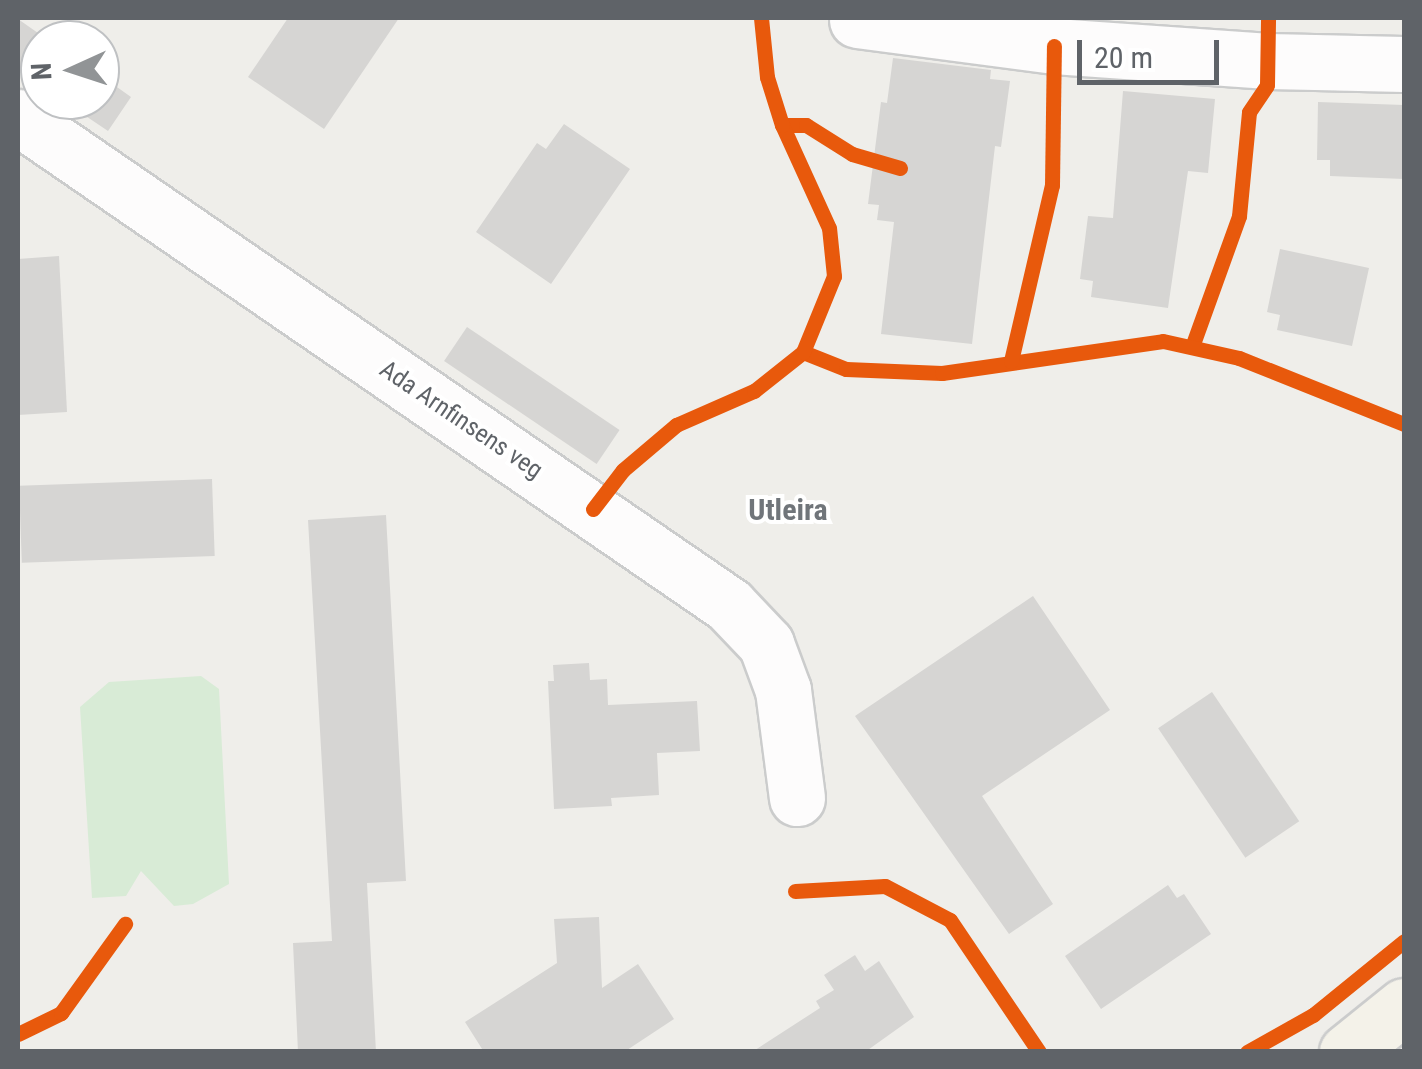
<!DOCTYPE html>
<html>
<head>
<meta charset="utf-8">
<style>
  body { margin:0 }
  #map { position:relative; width:1422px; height:1069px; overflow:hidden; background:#efeeea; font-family:"Roboto Condensed",sans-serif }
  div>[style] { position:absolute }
  .green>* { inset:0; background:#d8ebd6 }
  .building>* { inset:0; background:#d6d5d3; transform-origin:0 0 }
  .roads { filter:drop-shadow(2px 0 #cbcccc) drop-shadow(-2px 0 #cbcccc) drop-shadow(0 2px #cbcccc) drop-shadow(0 -2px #cbcccc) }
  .minor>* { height:55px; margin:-27.5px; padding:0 27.5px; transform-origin:27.5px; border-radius:27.5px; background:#fdfcfc }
  .major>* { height:55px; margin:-27.5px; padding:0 27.5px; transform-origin:27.5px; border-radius:27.5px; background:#f4f2e9 }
  .cycleway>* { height:15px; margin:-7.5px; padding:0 7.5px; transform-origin:7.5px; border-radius:7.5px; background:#e8590c }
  span { translate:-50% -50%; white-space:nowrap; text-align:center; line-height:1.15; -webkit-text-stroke:8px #fff; paint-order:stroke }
  .street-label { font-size:25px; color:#5f6368 }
  .quarter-label { font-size:30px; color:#70757a; font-weight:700 }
  .frame { position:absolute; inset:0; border:20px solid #5f6368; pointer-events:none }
  .north { position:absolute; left:20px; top:20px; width:100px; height:100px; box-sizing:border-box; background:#fff; border:2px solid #bfc1c3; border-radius:50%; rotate:267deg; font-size:28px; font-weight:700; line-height:40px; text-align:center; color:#5f6368 }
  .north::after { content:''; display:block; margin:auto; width:35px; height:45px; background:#919496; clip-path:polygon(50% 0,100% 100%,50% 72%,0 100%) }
  .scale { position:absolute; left:1077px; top:40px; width:142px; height:45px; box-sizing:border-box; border:5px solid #5f6368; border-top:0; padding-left:12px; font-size:30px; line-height:35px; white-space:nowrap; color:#5f6368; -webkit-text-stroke:8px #fff; paint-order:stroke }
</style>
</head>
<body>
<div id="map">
  <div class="green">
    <i style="clip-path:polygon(201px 676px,219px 689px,229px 884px,193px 904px,174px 906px,141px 871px,126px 896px,92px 898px,80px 707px,109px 682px)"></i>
  </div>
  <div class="building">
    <i style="clip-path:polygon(288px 18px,399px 18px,324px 129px,248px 77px)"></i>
    <i style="clip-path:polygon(18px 19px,48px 40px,40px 40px,40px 85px,18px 69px)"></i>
    <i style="clip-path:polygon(893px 58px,991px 70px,990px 79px,1010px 81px,1001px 147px,995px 146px,972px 344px,881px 334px,894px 222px,877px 220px,879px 205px,868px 204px,881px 102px,887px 103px)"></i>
    <i style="clip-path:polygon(100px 75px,131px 97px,108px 131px,62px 100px,100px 100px)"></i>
    <i style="clip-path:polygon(1123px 91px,1215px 99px,1208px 173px,1188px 171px,1168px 308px,1091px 297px,1093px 281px,1080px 279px,1088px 216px,1113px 218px)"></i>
    <i style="clip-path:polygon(1318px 102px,1404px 105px,1404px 179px,1330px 176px,1330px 160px,1317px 160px)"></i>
    <i style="clip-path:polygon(564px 124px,630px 169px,551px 284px,476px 232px,537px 143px,546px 149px)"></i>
    <i style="clip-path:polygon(1280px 249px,1369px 268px,1352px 346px,1277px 330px,1280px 315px,1267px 312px)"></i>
    <i style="clip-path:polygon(59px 256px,67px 412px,18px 415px,18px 259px)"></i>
    <i style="left:467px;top:327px;width:184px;height:41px;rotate:34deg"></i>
    <i style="left:212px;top:479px;width:77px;height:193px;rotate:88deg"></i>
    <i style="clip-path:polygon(386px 515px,406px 881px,367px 883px,376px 1052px,298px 1052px,293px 943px,332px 941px,308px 520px)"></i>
    <i style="clip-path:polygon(1033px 596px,1110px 710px,982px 796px,1053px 904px,1009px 934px,855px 716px)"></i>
    <i style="clip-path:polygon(589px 663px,590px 680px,607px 679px,608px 705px,697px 701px,700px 751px,657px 753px,659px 795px,611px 798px,612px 806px,554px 809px,548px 681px,554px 681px,553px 665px)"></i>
    <i style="left:1212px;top:692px;width:156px;height:65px;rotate:56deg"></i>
    <i style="clip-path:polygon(1168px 885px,1177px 898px,1184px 894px,1211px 934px,1101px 1009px,1065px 956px)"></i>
    <i style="clip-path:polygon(599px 917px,602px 988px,638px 964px,674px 1019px,624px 1052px,484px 1052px,465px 1022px,557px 963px,554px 919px)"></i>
    <i style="clip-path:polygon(855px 955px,865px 971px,879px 961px,914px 1017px,865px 1052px,752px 1052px,820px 1008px,816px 1001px,834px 990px,824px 975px)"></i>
  </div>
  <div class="roads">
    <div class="minor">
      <i style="left:857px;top:20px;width:199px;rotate:7.5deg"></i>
      <i style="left:1054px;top:46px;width:215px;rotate:4deg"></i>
      <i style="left:1268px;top:61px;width:136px;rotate:1.3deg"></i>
      <i style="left:18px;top:117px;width:862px;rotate:34.46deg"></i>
      <i style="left:729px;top:605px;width:54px;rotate:46.5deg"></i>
      <i style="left:766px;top:644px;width:49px;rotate:69.7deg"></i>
      <i style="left:783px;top:690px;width:109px;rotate:82.6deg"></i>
    </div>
    <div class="major">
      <i style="left:1347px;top:1052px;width:73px;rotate:-38.9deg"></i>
    </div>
  </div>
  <div class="cycleway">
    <i style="left:782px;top:125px;width:24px"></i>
    <i style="left:806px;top:125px;width:54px;rotate:32.2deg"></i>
    <i style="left:852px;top:154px;width:50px;rotate:16.3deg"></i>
    <i style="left:1193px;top:344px;width:136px;rotate:-70.2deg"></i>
    <i style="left:1239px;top:216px;width:104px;rotate:-84.5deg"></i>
    <i style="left:1249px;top:112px;width:32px;rotate:-56deg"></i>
    <i style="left:1267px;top:85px;width:67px;rotate:-89.1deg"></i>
    <i style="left:803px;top:352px;width:46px;rotate:21.6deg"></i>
    <i style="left:846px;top:369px;width:96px;rotate:2.4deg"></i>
    <i style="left:942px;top:373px;width:223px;rotate:-8.2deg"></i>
    <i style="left:1163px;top:341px;width:78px;rotate:12.6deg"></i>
    <i style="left:1239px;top:358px;width:178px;rotate:21.8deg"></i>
    <i style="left:1011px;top:361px;width:181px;rotate:-76.9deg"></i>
    <i style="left:1052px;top:185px;width:139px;rotate:-89.2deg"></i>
    <i style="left:593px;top:509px;width:49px;rotate:-52.4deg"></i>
    <i style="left:623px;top:470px;width:70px;rotate:-40.3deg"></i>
    <i style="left:676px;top:425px;width:85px;rotate:-23.6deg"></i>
    <i style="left:754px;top:391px;width:63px;rotate:-38.5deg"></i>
    <i style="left:803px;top:352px;width:82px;rotate:-67.8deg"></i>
    <i style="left:834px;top:276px;width:48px;rotate:-95.9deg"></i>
    <i style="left:829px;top:228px;width:113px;rotate:-114.5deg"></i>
    <i style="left:782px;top:125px;width:50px;rotate:-107.4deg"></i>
    <i style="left:767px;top:77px;width:59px;rotate:-95.8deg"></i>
    <i style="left:795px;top:891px;width:90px;rotate:-3.2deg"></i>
    <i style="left:885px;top:886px;width:73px;rotate:27.6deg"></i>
    <i style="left:950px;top:920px;width:159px;rotate:56deg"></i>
    <i style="left:18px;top:1034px;width:48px;rotate:-26deg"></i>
    <i style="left:61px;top:1013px;width:110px;rotate:-54.3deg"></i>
    <i style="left:1247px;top:1052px;width:76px;rotate:-29.3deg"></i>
    <i style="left:1313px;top:1015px;width:117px;rotate:-39.1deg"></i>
  </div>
  <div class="street-label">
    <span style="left:461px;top:420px;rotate:34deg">Ada Arnfinsens veg</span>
  </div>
  <div class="quarter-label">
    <span style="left:788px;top:510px">Utleira</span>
  </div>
  <div class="frame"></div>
  <div class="north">N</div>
  <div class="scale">20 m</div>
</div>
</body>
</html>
